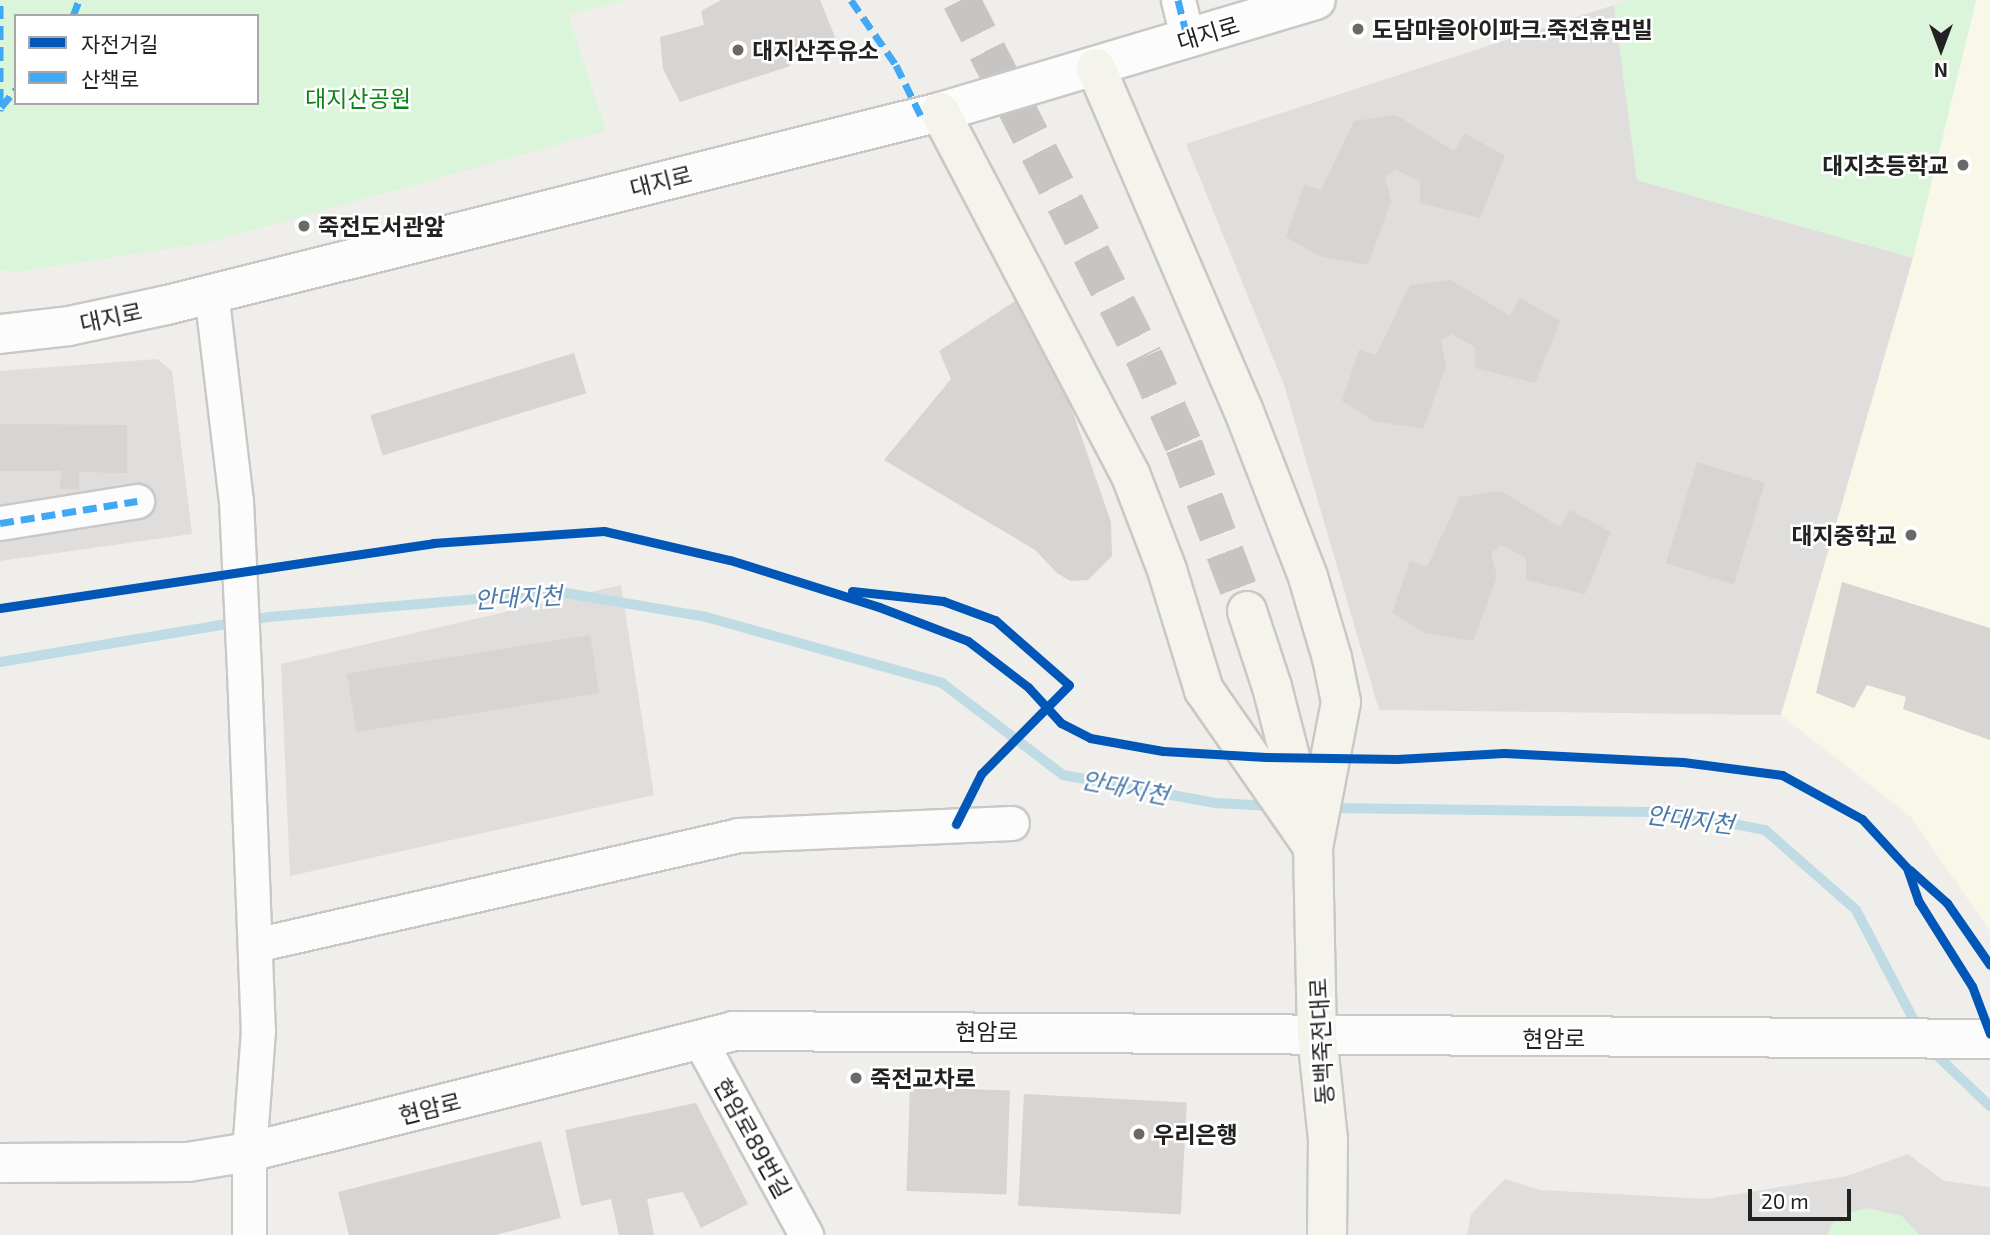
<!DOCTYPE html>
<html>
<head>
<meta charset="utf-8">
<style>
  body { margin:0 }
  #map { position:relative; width:1990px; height:1235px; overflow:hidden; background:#f0eeeb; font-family:"Exo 2","Noto Sans KR",sans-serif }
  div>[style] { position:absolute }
  .residential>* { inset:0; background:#dfdedc }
  .education>* { inset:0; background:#f8f7e8 }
  .park>* { inset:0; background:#daf5da }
  .stream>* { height:10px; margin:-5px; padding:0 5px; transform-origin:5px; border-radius:5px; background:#bfdbe3 }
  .building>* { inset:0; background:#d7d4d2; transform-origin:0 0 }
  .secondary-tunnel>* { height:38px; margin-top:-19px; transform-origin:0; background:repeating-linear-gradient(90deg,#c7c5c3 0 38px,transparent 0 57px) }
  .roads { filter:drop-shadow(2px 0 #c9c8c7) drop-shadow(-2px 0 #c9c8c7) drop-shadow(0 2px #c9c8c7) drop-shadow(0 -2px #c9c8c7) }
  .minor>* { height:33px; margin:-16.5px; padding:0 16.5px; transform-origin:16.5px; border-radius:16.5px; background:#fdfcfc }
  .tertiary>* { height:38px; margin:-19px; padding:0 19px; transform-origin:19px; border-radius:19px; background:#fdfcfc }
  .secondary>* { height:38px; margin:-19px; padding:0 19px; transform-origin:19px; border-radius:19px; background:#f4f4ed }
  .quiet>* { height:7px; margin-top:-3.5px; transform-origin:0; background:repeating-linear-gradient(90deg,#3fa9f5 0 14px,transparent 0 21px) }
  .cycleway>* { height:9px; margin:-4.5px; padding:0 4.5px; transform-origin:4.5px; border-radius:4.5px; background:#0057b8 }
  .dots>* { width:19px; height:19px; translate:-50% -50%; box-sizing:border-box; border:4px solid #fff; border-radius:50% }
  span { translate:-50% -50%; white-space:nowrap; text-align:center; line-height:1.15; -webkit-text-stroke:5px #fff; paint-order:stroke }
  .poi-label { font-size:23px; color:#222; font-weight:700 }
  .left { translate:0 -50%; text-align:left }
  .right { translate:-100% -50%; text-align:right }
  .street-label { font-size:23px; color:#222 }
  .park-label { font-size:23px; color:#0c8416 }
  .water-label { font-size:24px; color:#4a7aab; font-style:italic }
  .legend { position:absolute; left:14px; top:14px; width:245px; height:91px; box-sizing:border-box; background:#fff; border:2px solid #a7a7a7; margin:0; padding:9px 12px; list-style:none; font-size:21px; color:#222 }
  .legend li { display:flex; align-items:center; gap:14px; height:35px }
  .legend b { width:35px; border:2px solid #a7a7a7 }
  .north { position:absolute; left:1906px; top:14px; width:70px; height:70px; -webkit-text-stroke:5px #fff; paint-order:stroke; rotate:180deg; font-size:19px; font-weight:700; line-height:28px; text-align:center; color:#222 }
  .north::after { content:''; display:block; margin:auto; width:24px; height:32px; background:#222; clip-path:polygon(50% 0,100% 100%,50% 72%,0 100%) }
  .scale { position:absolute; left:1748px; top:1189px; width:103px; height:32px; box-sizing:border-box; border:4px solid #222; border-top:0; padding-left:9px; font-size:21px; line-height:24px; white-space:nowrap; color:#222; -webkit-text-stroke:5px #fff; paint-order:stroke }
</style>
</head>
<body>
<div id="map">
  <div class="residential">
    <i style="clip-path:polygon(1614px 5px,1637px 180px,1913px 258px,1781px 715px,1379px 710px,1284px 385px,1186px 144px)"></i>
    <i style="clip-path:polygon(157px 359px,172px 371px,192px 534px,0 561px,0 371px)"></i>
    <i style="clip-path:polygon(621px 585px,654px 795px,290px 876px,281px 664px)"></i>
    <i style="clip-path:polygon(1908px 1154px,1944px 1181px,1990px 1187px,1990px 1235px,1467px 1235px,1471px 1214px,1505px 1179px,1540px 1190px,1707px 1199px,1847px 1176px)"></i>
  </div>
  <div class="education">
    <i style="clip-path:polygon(1976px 0,1990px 0,1990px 931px,1910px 816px,1781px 715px,1913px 258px)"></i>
  </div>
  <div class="park">
    <i style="clip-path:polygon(evenodd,0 0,625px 0,568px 14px,606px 131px,206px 243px,16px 272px,0 270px,0 0,16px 16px,257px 16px,257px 103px,16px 103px,16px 16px)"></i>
    <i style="clip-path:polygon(1629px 0,1976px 0,1913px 258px,1637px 180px,1614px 5px)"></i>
    <i style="clip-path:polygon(1867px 1208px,1902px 1216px,1919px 1235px,1827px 1235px,1832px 1224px,1848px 1213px)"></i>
  </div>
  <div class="stream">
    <i style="left:0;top:662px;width:272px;rotate:-9.5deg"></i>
    <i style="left:268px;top:617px;width:293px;rotate:-4.9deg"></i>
    <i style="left:560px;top:592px;width:148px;rotate:9.7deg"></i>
    <i style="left:706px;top:617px;width:245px;rotate:15.6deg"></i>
    <i style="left:942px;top:683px;width:152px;rotate:37.2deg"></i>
    <i style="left:1063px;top:775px;width:155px;rotate:10.4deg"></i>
    <i style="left:1215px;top:803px;width:59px;rotate:2.9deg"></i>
    <i style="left:1329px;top:808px;width:344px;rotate:0.7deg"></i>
    <i style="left:1673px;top:812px;width:94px;rotate:11.1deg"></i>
    <i style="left:1765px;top:830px;width:121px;rotate:41.3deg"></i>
    <i style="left:1856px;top:910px;width:136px;rotate:62.3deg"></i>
    <i style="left:1928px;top:1047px;width:86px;rotate:43.6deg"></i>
  </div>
  <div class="building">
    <i style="clip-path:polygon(721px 0,820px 0,837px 42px,788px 58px,790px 66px,680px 102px,663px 69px,660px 37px,704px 25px,701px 11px)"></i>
    <i style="clip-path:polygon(1396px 115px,1454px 151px,1465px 133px,1505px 156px,1480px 218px,1420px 203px,1420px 182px,1396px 169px,1385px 177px,1391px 201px,1368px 265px,1319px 256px,1286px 237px,1304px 185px,1321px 190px,1354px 121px)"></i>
    <i style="clip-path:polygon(1451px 280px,1510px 316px,1520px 298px,1560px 321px,1535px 383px,1475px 368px,1475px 347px,1451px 334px,1441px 341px,1446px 366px,1423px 429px,1374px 421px,1342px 401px,1359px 350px,1376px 355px,1410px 285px)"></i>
    <i style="clip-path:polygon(1015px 301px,1071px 407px,1111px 522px,1112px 556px,1088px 580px,1071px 581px,1058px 574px,1035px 550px,884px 460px,951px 379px,939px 351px)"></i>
    <i style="left:574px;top:353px;width:42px;height:213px;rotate:73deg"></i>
    <i style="clip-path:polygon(0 424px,127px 425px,127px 473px,79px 472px,79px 489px,60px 489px,61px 471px,0 471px)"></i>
    <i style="left:1697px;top:462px;width:71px;height:106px;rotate:17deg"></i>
    <i style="clip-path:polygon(1501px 491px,1560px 527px,1570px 510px,1611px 532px,1585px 594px,1526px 580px,1526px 558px,1501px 545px,1491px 553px,1497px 577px,1473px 641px,1425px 633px,1392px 613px,1410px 561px,1427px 567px,1460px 497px)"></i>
    <i style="clip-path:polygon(1842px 582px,1990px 628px,1990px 740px,1903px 709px,1906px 697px,1867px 685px,1854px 708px,1816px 693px)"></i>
    <i style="left:590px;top:635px;width:59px;height:246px;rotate:81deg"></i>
    <i style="left:910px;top:1087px;width:100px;height:104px;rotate:2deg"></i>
    <i style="left:1024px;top:1094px;width:163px;height:112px;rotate:3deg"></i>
    <i style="clip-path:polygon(696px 1103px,748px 1204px,701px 1228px,683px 1192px,647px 1199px,654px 1235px,619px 1235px,611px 1199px,581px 1206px,565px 1130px)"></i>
    <i style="clip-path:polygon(541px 1141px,561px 1218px,495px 1235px,349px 1235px,338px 1192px)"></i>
  </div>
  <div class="secondary-tunnel">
    <i style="left:961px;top:0;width:401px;rotate:62.9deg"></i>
    <i style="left:1144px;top:357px;width:98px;rotate:65.8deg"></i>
    <i style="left:1184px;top:446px;width:177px;rotate:69.1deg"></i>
  </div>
  <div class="roads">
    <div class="minor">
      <i style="left:1178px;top:0;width:41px;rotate:76deg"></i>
      <i style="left:211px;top:292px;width:210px;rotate:83.2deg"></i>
      <i style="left:236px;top:501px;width:169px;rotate:87.3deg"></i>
      <i style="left:244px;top:670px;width:360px;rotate:87.8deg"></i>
      <i style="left:258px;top:1030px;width:122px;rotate:94.2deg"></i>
      <i style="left:249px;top:1152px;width:83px;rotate:90deg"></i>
      <i style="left:0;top:523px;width:139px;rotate:-9.1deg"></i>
      <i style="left:255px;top:945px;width:495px;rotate:-12.8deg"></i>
      <i style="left:738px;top:835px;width:274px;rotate:-2.5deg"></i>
      <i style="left:700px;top:1041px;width:221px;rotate:61.3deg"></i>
    </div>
    <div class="tertiary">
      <i style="left:0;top:334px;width:69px;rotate:-6.6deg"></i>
      <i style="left:69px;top:326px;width:100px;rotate:-12.1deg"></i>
      <i style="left:167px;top:305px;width:797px;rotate:-14.02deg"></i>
      <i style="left:940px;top:112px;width:392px;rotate:-16.6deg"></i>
      <i style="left:0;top:1163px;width:188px;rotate:-0.3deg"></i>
      <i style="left:188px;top:1162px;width:62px;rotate:-9.3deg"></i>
      <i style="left:249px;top:1152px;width:499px;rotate:-14deg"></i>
      <i style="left:733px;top:1031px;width:1257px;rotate:0.36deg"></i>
    </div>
    <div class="secondary">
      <i style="left:1096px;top:68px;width:371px;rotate:66.7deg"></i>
      <i style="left:1243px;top:409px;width:180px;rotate:68.8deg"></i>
      <i style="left:1308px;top:577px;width:84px;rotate:73.5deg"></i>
      <i style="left:1332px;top:658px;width:45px;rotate:78.4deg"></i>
      <i style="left:1341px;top:702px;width:148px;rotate:100.9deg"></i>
      <i style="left:940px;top:112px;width:411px;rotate:62.3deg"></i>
      <i style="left:1131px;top:476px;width:101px;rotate:69deg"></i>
      <i style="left:1167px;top:570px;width:126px;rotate:72.9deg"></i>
      <i style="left:1204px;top:690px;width:191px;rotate:55.2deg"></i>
      <i style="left:1247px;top:611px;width:80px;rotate:71.8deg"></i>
      <i style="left:1272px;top:687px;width:165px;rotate:75.6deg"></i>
      <i style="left:1313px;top:847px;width:188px;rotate:88.8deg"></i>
      <i style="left:1317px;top:1035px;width:106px;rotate:84deg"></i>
      <i style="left:1328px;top:1140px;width:95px;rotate:90.6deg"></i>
    </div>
  </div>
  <div class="quiet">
    <i style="left:851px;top:0;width:79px;rotate:55.3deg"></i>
    <i style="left:896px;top:65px;width:57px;rotate:63.9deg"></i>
    <i style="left:1178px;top:0;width:41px;rotate:76deg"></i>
    <i style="left:0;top:5px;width:106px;rotate:90deg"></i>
    <i style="left:73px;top:16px;width:17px;rotate:-69deg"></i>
    <i style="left:1px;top:107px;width:23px;rotate:-50deg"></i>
    <i style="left:0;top:523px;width:139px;rotate:-9.1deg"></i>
  </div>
  <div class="cycleway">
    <i style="left:852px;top:591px;width:92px;rotate:6.3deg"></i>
    <i style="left:943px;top:601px;width:55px;rotate:20.1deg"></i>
    <i style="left:995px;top:620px;width:98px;rotate:41.3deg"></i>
    <i style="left:1069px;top:685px;width:125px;rotate:134.7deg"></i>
    <i style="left:981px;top:774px;width:56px;rotate:116.6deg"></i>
    <i style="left:0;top:608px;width:438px;rotate:-8.5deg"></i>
    <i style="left:433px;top:543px;width:171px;rotate:-4deg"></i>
    <i style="left:604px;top:531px;width:129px;rotate:13deg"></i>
    <i style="left:730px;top:560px;width:156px;rotate:17.5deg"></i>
    <i style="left:879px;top:607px;width:95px;rotate:20.9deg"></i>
    <i style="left:968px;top:641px;width:76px;rotate:37.5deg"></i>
    <i style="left:1028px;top:687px;width:49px;rotate:47.5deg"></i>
    <i style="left:1061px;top:723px;width:33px;rotate:27deg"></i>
    <i style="left:1090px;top:738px;width:74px;rotate:10.1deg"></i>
    <i style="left:1163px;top:751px;width:103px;rotate:3.3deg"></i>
    <i style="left:1266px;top:757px;width:131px;rotate:0.9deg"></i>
    <i style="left:1397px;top:759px;width:107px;rotate:-3.2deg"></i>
    <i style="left:1504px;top:753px;width:179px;rotate:2.9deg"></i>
    <i style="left:1683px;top:762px;width:100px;rotate:7.5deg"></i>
    <i style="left:1782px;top:775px;width:91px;rotate:28.8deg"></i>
    <i style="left:1862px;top:819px;width:67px;rotate:47.4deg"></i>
    <i style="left:1907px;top:868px;width:36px;rotate:71deg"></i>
    <i style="left:1919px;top:902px;width:99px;rotate:57.8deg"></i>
    <i style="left:1972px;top:986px;width:51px;rotate:69.4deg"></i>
    <i style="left:1910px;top:870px;width:50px;rotate:41.7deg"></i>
    <i style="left:1947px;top:903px;width:75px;rotate:55.3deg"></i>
  </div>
  <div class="dots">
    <i style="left:1358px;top:29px;background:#6a6968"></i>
    <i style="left:738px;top:50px;background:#6a6968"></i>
    <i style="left:1963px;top:165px;background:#6a6968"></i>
    <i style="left:304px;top:226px;background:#6a6968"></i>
    <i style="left:1911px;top:535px;background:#6a6968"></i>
    <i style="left:856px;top:1078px;background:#6a6968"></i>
    <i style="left:1139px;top:1134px;background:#6a6968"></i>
  </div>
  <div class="poi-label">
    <span class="left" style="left:1372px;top:29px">도담마을아이파크.죽전휴먼빌</span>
    <span class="left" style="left:752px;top:50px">대지산주유소</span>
    <span class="right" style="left:1949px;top:165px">대지초등학교</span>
    <span class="left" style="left:318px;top:226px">죽전도서관앞</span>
    <span class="right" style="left:1897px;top:535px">대지중학교</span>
    <span class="left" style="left:870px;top:1078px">죽전교차로</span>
    <span class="left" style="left:1153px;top:1134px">우리은행</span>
  </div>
  <div class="street-label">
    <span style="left:1208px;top:33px;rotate:-17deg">대지로</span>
    <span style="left:661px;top:181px;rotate:-14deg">대지로</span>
    <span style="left:111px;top:317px;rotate:-12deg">대지로</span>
    <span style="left:987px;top:1031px">현암로</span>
    <span style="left:1554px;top:1038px">현암로</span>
    <span style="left:1321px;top:1041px;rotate:-93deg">동백죽전대로</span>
    <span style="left:430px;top:1108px;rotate:-14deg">현암로</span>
    <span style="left:753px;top:1138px;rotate:61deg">현암로89번길</span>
  </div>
  <div class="park-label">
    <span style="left:358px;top:98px">대지산공원</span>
  </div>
  <div class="water-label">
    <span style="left:518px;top:597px;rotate:-3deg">안대지천</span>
    <span style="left:1125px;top:787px;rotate:11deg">안대지천</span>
    <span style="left:1690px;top:819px;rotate:7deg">안대지천</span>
  </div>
  <ul class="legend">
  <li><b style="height:9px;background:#0057b8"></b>자전거길</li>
  <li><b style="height:9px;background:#3fa9f5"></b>산책로</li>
  </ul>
  <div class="north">N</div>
  <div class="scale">20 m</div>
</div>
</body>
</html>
